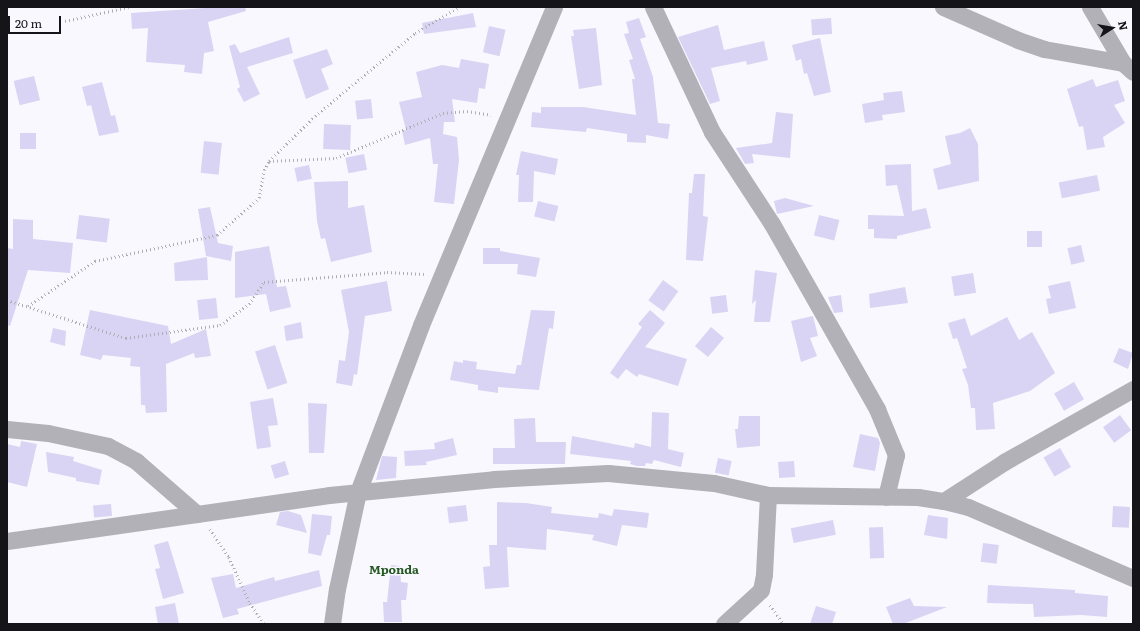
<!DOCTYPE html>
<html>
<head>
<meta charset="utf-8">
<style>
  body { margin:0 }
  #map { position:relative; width:1140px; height:631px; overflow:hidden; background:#f9f8fe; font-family:Literata,serif }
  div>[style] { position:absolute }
  .building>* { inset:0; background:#d9d4f4; transform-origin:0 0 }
  .path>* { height:2.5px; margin-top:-1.25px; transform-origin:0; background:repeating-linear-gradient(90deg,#afaeb3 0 1px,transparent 0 4px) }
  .minor>* { height:17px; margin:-8.5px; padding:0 8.5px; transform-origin:8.5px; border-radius:8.5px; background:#b2b1b7 }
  span { translate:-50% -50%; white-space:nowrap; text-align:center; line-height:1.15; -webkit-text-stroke:3px #f9f8fe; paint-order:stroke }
  .quarter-label { font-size:12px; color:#255823; font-weight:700 }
  .frame { position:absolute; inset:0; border:8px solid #151419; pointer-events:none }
  .north { position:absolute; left:1092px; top:8px; width:40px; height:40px; -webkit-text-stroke:3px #f9f8fe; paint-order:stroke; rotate:78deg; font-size:11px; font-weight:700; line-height:16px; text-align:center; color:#151419 }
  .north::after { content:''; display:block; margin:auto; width:14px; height:18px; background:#151419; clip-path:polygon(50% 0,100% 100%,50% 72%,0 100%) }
  .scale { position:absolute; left:8px; top:16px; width:53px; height:18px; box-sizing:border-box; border:2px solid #151419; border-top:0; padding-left:5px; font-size:12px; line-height:14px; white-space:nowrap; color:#151419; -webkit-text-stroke:3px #f9f8fe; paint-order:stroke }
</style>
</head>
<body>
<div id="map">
  <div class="building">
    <i style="clip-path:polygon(220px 7px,245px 7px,246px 11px,208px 22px,214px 51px,204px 53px,202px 74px,184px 72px,185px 65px,146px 62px,148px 28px,132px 29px,131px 13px)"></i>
    <i style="clip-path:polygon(473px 13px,476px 27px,424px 34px,422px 23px)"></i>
    <i style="clip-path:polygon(639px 18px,646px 37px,640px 39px,653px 77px,658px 123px,670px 124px,668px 139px,646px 135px,646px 143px,627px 142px,627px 134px,587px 128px,586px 132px,531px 127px,532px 112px,541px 113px,541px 107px,583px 107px,636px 115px,632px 79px,635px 79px,629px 60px,633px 59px,624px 34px,629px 33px,626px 22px)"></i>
    <i style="left:831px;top:18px;width:16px;height:20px;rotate:86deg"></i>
    <i style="clip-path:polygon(718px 25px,724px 50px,764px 41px,768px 60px,747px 65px,746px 61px,711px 68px,720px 101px,710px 104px,678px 37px)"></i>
    <i style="left:489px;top:26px;width:17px;height:27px;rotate:13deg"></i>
    <i style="clip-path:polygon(596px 28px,602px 85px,579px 89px,571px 36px,574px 36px,573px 30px)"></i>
    <i style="clip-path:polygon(289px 37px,293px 53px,247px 67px,260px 94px,244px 102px,237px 89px,240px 87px,229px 46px,235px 44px,240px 53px)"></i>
    <i style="clip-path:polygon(820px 38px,831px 92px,814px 96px,807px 73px,804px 74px,801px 59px,796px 61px,792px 45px)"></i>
    <i style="clip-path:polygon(327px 49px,333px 64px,321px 69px,329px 89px,306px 99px,293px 60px)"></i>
    <i style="clip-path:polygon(461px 59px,489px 64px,485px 89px,479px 88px,477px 103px,452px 99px,455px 122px,444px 122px,443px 134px,457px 137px,459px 160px,454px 204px,434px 202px,438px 164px,433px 164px,430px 138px,405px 145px,402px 131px,406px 130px,399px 102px,422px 97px,416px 72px,442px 65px,459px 68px)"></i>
    <i style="left:34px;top:76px;width:25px;height:21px;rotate:76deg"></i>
    <i style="clip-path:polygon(1093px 79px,1096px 87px,1118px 80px,1125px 101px,1114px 105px,1125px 123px,1103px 137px,1105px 147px,1087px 150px,1083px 126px,1079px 127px,1067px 89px)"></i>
    <i style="clip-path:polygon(102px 82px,111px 116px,115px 115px,119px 132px,99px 136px,91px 105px,87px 106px,82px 87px)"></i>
    <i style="clip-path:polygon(902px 91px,905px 112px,882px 115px,883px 120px,865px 123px,862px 104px,884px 100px,883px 93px)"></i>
    <i style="left:371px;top:99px;width:19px;height:16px;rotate:84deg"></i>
    <i style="clip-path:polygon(776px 112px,793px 114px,790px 158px,752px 154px,754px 163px,745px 164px,736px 148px,772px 143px)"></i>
    <i style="left:324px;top:124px;width:27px;height:25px;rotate:2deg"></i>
    <i style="clip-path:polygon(970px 128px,978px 144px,979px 181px,938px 190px,933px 169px,951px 164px,945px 136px,960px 133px)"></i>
    <i style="left:20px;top:133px;width:16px;height:16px"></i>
    <i style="left:204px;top:141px;width:18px;height:32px;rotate:6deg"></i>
    <i style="clip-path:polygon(521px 151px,558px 159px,555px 175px,534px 171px,533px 202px,518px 202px,519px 175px,516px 175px)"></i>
    <i style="left:364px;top:154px;width:16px;height:19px;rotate:79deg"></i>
    <i style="clip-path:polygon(911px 164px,912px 211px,926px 208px,931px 228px,897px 236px,897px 239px,874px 238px,874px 229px,868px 229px,868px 215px,904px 216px,897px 185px,886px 186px,885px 165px)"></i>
    <i style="left:309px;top:165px;width:14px;height:15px;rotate:78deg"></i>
    <i style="clip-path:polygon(694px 174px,705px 174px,703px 216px,708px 217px,703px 261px,686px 260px,689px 193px,692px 193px)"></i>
    <i style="left:1097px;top:175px;width:16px;height:39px;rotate:79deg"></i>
    <i style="clip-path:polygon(348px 181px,348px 208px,364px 205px,372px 252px,331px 262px,325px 238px,321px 239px,317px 221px,314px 182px)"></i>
    <i style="clip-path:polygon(785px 198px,814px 206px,777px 214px,774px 201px)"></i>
    <i style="left:538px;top:201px;width:21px;height:16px;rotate:14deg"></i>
    <i style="clip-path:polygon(210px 207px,218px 243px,233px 246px,231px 261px,206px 256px,198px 209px)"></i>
    <i style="left:79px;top:215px;width:31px;height:24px;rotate:7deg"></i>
    <i style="left:819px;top:215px;width:21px;height:21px;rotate:14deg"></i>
    <i style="clip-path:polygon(13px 219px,33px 220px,33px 239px,73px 243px,70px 273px,28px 270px,10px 326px,7px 325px,7px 248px,13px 249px)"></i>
    <i style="left:1027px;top:231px;width:15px;height:16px"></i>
    <i style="left:1081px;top:245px;width:17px;height:14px;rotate:77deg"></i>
    <i style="clip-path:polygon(269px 246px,277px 287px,286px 286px,291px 307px,270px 312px,266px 294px,235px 298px,235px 252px)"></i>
    <i style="clip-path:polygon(483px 248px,500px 248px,500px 251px,540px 258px,536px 277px,517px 274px,518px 264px,483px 264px)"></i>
    <i style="clip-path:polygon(207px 257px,208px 280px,175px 281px,174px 263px)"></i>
    <i style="clip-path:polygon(755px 270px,777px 273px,770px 322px,754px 322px,756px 300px,752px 304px)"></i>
    <i style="left:973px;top:273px;width:20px;height:22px;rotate:81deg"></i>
    <i style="left:663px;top:280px;width:19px;height:25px;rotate:36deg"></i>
    <i style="clip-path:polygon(387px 281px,392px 311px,365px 316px,357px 375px,354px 374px,352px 386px,336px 383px,339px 360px,345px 361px,349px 332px,341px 290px)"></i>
    <i style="clip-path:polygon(1070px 281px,1076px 308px,1049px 314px,1046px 299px,1051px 298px,1048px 286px)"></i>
    <i style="clip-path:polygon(905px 287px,908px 303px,870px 308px,869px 294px)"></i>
    <i style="left:726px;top:295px;width:17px;height:16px;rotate:83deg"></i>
    <i style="clip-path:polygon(841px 295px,843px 312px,834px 313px,828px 297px)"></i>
    <i style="left:216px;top:298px;width:20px;height:19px;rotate:84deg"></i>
    <i style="clip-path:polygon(90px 310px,168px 326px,171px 344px,206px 329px,211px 356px,195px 358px,194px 353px,166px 364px,167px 412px,146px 413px,145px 405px,141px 405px,140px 367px,130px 366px,131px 358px,103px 355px,101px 360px,80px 355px)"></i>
    <i style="clip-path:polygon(531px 310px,555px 311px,553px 329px,549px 328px,539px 390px,498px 387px,498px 393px,478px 390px,478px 385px,450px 380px,454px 361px,463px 363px,463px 360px,477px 362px,476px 369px,515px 374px,517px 365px,521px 365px)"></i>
    <i style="clip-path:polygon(650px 310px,665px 323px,645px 347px,687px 359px,678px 386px,639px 374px,637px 377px,626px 369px,618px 379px,610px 373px,642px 327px,638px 324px)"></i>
    <i style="clip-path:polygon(813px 316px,818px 336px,810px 338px,817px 356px,801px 362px,791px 321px)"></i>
    <i style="clip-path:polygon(1007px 317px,1019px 340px,1032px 332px,1055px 373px,1030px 391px,993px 403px,995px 429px,976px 430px,975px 408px,971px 408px,968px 385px,962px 369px,967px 368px,957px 338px,953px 339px,948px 323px,965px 318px,971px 336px)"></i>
    <i style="clip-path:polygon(301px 322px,303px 338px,286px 341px,284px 326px)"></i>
    <i style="left:711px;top:327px;width:17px;height:25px;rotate:40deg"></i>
    <i style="clip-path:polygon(53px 328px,66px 331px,65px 346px,50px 342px)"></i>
    <i style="left:275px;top:345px;width:40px;height:21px;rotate:72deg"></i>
    <i style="clip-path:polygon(1119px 348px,1133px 353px,1128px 369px,1113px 362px)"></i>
    <i style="left:1074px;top:382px;width:20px;height:23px;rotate:60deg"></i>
    <i style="clip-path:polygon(273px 398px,278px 425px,268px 426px,271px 447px,257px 449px,250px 402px)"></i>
    <i style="clip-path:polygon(308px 403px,327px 404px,324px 453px,309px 453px)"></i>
    <i style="clip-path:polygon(652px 412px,669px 413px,668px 449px,684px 453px,681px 467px,654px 460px,652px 464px,646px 463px,645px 466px,637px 466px,630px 464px,631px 461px,570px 454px,572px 436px,634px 448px,635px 443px,651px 447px)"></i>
    <i style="left:1120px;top:415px;width:19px;height:21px;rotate:54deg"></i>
    <i style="clip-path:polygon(739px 416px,760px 416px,760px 446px,737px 448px,735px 429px,738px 429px)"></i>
    <i style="clip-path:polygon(535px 418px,536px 442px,566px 442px,565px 464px,493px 464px,493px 448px,515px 448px,514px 419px)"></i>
    <i style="clip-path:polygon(860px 434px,878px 438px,880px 443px,875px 471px,853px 467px)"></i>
    <i style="clip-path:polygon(453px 438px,457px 455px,426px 462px,427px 465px,405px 466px,404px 451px,435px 449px,434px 443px)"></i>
    <i style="clip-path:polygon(21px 441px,37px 444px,27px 487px,7px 482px,7px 444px,20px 447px)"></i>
    <i style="left:1060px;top:448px;width:22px;height:19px;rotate:60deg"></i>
    <i style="clip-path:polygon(46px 452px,74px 457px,73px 461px,102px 470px,99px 485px,76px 481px,76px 478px,48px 472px)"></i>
    <i style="clip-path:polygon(382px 456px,397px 457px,396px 478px,376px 480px)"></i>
    <i style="left:718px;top:458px;width:14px;height:15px;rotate:12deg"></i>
    <i style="left:285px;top:461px;width:14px;height:15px;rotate:73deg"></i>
    <i style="left:794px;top:461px;width:16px;height:16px;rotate:86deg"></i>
    <i style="clip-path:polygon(497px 502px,526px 503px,552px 507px,551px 513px,598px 518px,599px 513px,612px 516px,614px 509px,649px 513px,647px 528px,622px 525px,617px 546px,592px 540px,594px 535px,547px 529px,546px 550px,507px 547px,509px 587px,485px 589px,483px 567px,490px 566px,489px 545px,497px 545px)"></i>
    <i style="left:111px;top:504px;width:12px;height:18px;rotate:85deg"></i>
    <i style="left:466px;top:505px;width:16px;height:19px;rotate:83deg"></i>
    <i style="left:1113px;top:506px;width:17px;height:21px;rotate:3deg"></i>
    <i style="clip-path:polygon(288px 511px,301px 515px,307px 533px,276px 525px,280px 512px)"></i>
    <i style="clip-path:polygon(312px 514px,332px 516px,330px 535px,327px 535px,321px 556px,308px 553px)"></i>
    <i style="clip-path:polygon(928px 515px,948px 518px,947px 539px,924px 535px)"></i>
    <i style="left:833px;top:520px;width:15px;height:43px;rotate:79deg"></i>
    <i style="left:883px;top:527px;width:31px;height:14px;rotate:88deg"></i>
    <i style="clip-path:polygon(168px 541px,184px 593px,163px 599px,155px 569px,160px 568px,154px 545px)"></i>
    <i style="left:983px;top:543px;width:16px;height:19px;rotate:7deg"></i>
    <i style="clip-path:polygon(391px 565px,400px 566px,401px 582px,408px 583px,406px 600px,401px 600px,402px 622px,384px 622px,383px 602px,387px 602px)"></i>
    <i style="clip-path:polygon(319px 570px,322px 586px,237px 609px,239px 614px,223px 618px,211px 578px,233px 574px,236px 588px,274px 577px,275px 581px)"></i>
    <i style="clip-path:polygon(988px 585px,1075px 590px,1075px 593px,1108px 596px,1107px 617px,1081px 615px,1034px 617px,1033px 604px,987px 603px)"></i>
    <i style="clip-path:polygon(910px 598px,914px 606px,947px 607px,903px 624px,893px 624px,886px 607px)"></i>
    <i style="clip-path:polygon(175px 603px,179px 624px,158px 624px,155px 607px)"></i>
    <i style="clip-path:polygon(816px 606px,836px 612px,832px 624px,810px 624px)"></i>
  </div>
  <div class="path">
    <i style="left:65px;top:21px;width:65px;rotate:-12.5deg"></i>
    <i style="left:269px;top:161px;width:64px;rotate:-44.4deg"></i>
    <i style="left:315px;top:116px;width:130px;rotate:-39.7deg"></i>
    <i style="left:415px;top:33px;width:51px;rotate:-30.6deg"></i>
    <i style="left:7px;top:300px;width:125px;rotate:17.7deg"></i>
    <i style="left:126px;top:338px;width:95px;rotate:-7.9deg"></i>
    <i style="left:220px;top:325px;width:36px;rotate:-36deg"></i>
    <i style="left:249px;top:304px;width:27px;rotate:-56deg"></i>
    <i style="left:264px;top:282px;width:123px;rotate:-4.6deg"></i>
    <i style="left:387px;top:272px;width:37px;rotate:3deg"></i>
    <i style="left:28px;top:306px;width:81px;rotate:-33.9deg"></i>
    <i style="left:95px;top:261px;width:125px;rotate:-12deg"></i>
    <i style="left:217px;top:235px;width:56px;rotate:-41.4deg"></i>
    <i style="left:259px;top:198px;width:28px;rotate:-80deg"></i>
    <i style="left:264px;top:170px;width:10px;rotate:-61deg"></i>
    <i style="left:269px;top:161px;width:67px;rotate:-2.6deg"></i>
    <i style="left:336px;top:158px;width:116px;rotate:-22.8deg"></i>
    <i style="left:443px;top:113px;width:24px;rotate:-5deg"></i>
    <i style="left:467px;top:111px;width:24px;rotate:9deg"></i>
    <i style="left:210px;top:529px;width:34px;rotate:56deg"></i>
    <i style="left:229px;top:557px;width:51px;rotate:65.5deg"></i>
    <i style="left:250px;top:603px;width:25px;rotate:56deg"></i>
    <i style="left:770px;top:605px;width:24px;rotate:54deg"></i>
  </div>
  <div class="minor">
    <i style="left:653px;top:7px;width:138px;rotate:64.7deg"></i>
    <i style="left:712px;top:132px;width:110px;rotate:56.9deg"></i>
    <i style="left:772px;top:224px;width:213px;rotate:60.4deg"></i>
    <i style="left:877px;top:409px;width:50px;rotate:67.6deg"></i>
    <i style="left:896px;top:455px;width:43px;rotate:103.4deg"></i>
    <i style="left:943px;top:7px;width:82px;rotate:23.7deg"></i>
    <i style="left:1018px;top:40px;width:28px;rotate:19deg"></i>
    <i style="left:1044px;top:49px;width:80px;rotate:10deg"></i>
    <i style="left:1090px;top:7px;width:65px;rotate:59.5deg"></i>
    <i style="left:1123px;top:63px;width:13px;rotate:42deg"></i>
    <i style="left:7px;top:429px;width:41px;rotate:5.6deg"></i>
    <i style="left:48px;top:433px;width:61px;rotate:12.2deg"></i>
    <i style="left:108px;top:446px;width:32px;rotate:28deg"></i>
    <i style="left:136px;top:461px;width:81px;rotate:41deg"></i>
    <i style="left:944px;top:501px;width:72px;rotate:-33deg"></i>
    <i style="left:1004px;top:462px;width:148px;rotate:-29.5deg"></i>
    <i style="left:7px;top:541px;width:325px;rotate:-8.1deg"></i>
    <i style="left:329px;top:495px;width:166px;rotate:-5.5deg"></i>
    <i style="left:494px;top:479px;width:114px;rotate:-3deg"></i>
    <i style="left:608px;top:473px;width:106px;rotate:5.4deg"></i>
    <i style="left:714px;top:483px;width:55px;rotate:12.5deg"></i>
    <i style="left:768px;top:495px;width:150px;rotate:0.8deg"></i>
    <i style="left:918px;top:497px;width:26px;rotate:9deg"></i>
    <i style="left:944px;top:501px;width:25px;rotate:14deg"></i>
    <i style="left:968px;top:507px;width:180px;rotate:23.3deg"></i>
    <i style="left:332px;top:624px;width:35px;rotate:-82deg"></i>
    <i style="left:337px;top:589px;width:99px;rotate:-77.8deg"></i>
    <i style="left:358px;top:492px;width:178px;rotate:-69.3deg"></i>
    <i style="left:421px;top:325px;width:345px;rotate:-67.3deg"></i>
    <i style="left:724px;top:624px;width:50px;rotate:-42.6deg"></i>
    <i style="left:761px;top:590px;width:16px;rotate:-79deg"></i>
    <i style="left:764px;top:574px;width:79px;rotate:-87.1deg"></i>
  </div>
  <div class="quarter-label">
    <span style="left:394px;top:570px">Mponda</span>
  </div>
  <div class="frame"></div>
  <div class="north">N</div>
  <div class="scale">20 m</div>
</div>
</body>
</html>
